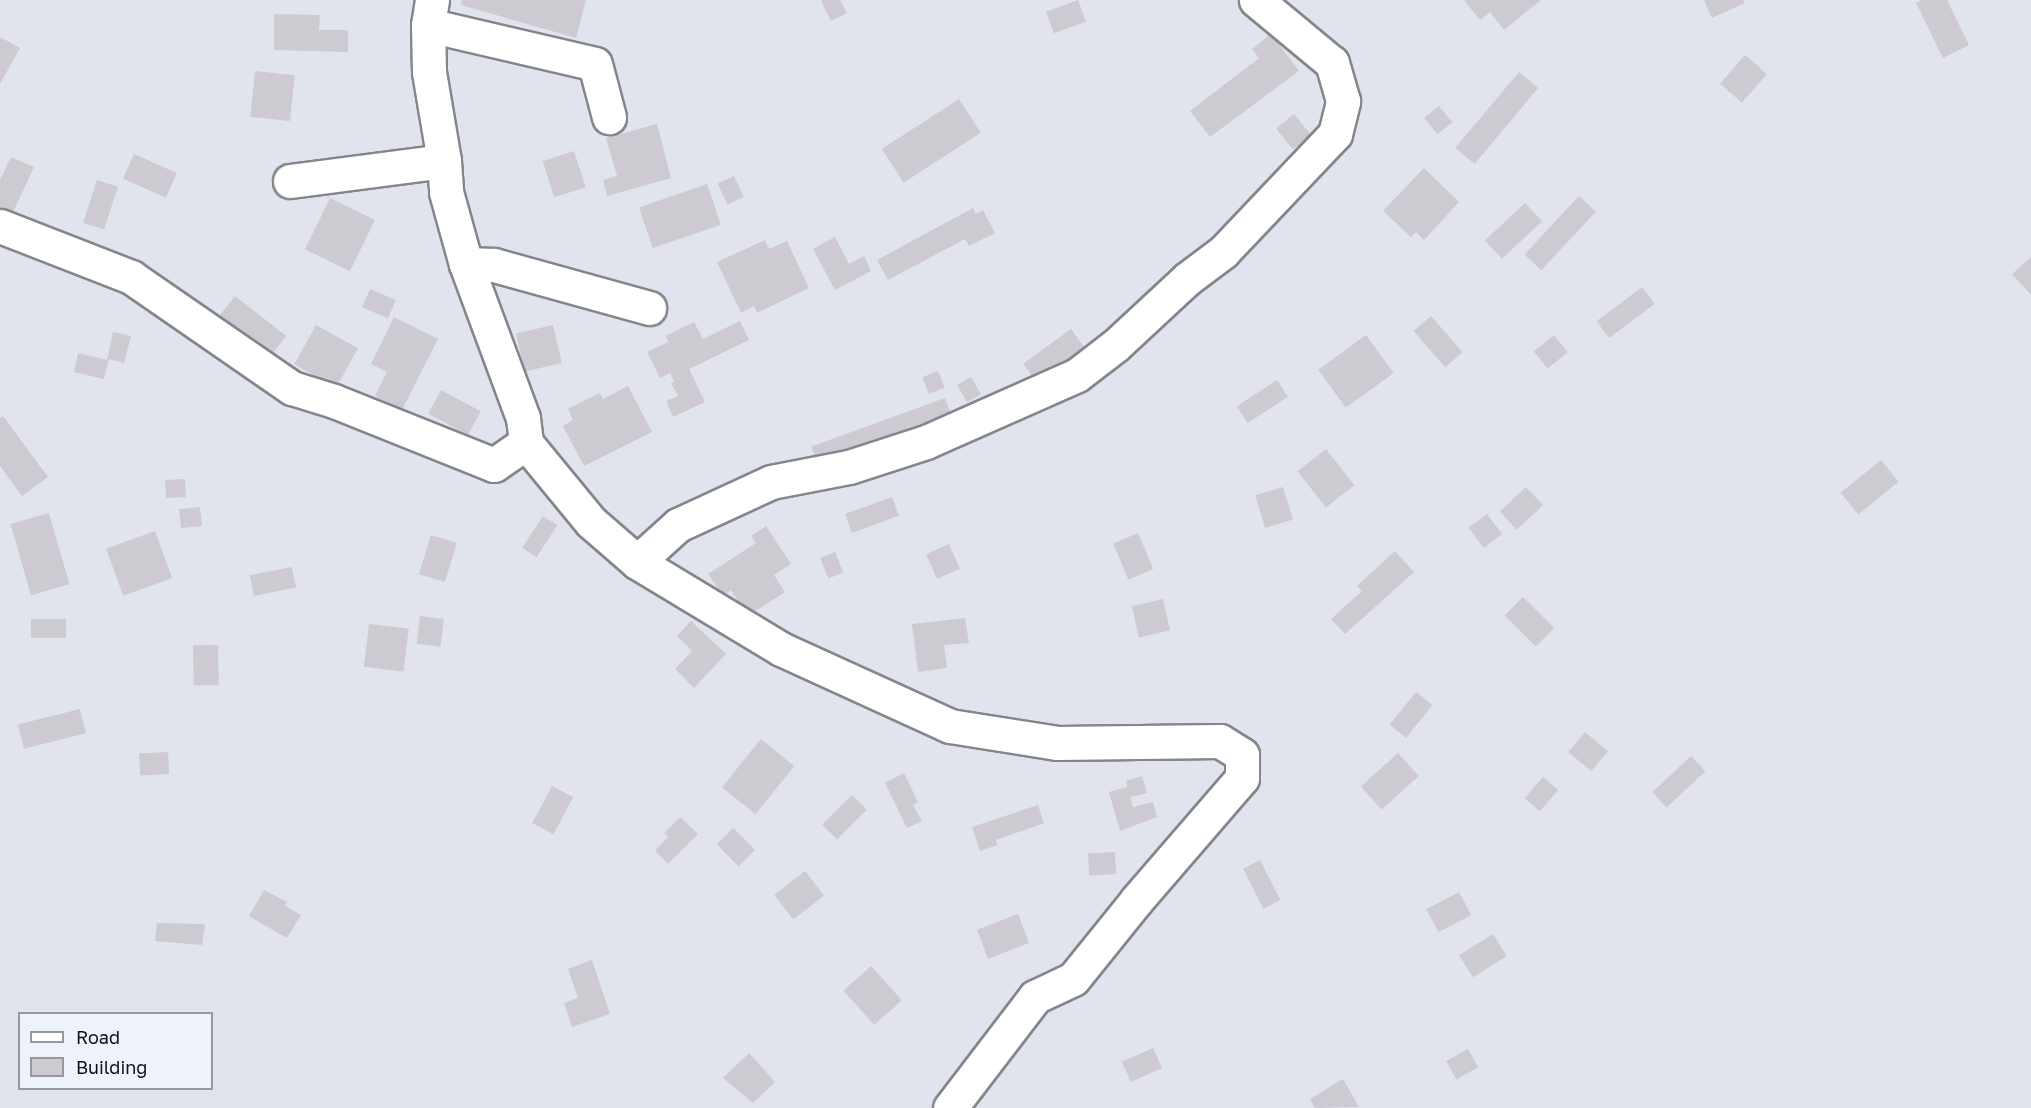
<!DOCTYPE html>
<html>
<head>
<meta charset="utf-8">
<style>
  body { margin:0 }
  #map { position:relative; width:2031px; height:1108px; overflow:hidden; background:#e1e4ec; font-family:"Golos Text",sans-serif }
  div>[style] { position:absolute }
  .building>* { inset:0; background:#cdcad1; transform-origin:0 0 }
  .roads { filter:drop-shadow(2px 0 #83868d) drop-shadow(-2px 0 #83868d) drop-shadow(0 2px #83868d) drop-shadow(0 -2px #83868d) }
  .minor>* { height:33px; margin:-16.5px; padding:0 16.5px; transform-origin:16.5px; border-radius:16.5px; background:#fff }
  span { translate:-50% -50%; white-space:nowrap; text-align:center; line-height:1.15; -webkit-text-stroke:5px #eef2f9; paint-order:stroke }
  .legend { position:absolute; left:18px; top:1012px; width:195px; height:78px; box-sizing:border-box; background:#eef2f9; border:2px solid #95989d; margin:0; padding:8px 10px; list-style:none; font-size:18px; color:#0f1012 }
  .legend li { display:flex; align-items:center; gap:12px; height:30px }
  .legend b { width:30px; border:2px solid #95989d }
</style>
</head>
<body>
<div id="map">
  <div class="building">
    <i style="clip-path:polygon(462px 0,586px 0,576px 38px,461px 5px)"></i>
    <i style="clip-path:polygon(823px 0,840px 0,847px 13px,831px 21px,821px 1px)"></i>
    <i style="left:1078px;top:0;width:23px;height:34px;rotate:70deg"></i>
    <i style="clip-path:polygon(1464px 0,1541px 0,1504px 30px,1490px 12px,1480px 20px)"></i>
    <i style="clip-path:polygon(1704px 0,1743px 0,1745px 3px,1712px 18px)"></i>
    <i style="clip-path:polygon(1921px 0,1947px 0,1969px 45px,1943px 58px,1916px 3px)"></i>
    <i style="clip-path:polygon(274px 14px,320px 15px,319px 30px,348px 30px,348px 52px,274px 50px)"></i>
    <i style="clip-path:polygon(1271px 34px,1299px 71px,1210px 137px,1190px 111px,1259px 58px,1252px 49px)"></i>
    <i style="clip-path:polygon(0 37px,20px 48px,0 84px)"></i>
    <i style="left:1745px;top:55px;width:29px;height:38px;rotate:41deg"></i>
    <i style="left:255px;top:71px;width:40px;height:46px;rotate:6deg"></i>
    <i style="left:1519px;top:72px;width:25px;height:99px;rotate:40deg"></i>
    <i style="left:959px;top:99px;width:40px;height:92px;rotate:57deg"></i>
    <i style="left:1439px;top:106px;width:21px;height:19px;rotate:51deg"></i>
    <i style="left:1294px;top:114px;width:27px;height:23px;rotate:51deg"></i>
    <i style="clip-path:polygon(657px 124px,671px 178px,607px 196px,603px 180px,617px 176px,606px 138px)"></i>
    <i style="left:574px;top:151px;width:38px;height:33px;rotate:72deg"></i>
    <i style="left:134px;top:154px;width:47px;height:27px;rotate:24deg"></i>
    <i style="clip-path:polygon(11px 157px,34px 167px,13px 212px,0 207px,0 180px)"></i>
    <i style="clip-path:polygon(1424px 168px,1459px 202px,1424px 240px,1416px 232px,1411px 237px,1383px 211px)"></i>
    <i style="left:734px;top:176px;width:23px;height:18px;rotate:65deg"></i>
    <i style="left:97px;top:180px;width:22px;height:45px;rotate:18deg"></i>
    <i style="left:707px;top:184px;width:43px;height:72px;rotate:71deg"></i>
    <i style="left:1579px;top:196px;width:23px;height:80px;rotate:43deg"></i>
    <i style="left:330px;top:198px;width:50px;height:57px;rotate:26deg"></i>
    <i style="left:1525px;top:203px;width:25px;height:55px;rotate:47deg"></i>
    <i style="clip-path:polygon(973px 208px,976px 214px,983px 210px,995px 233px,969px 246px,965px 239px,888px 280px,877px 260px)"></i>
    <i style="clip-path:polygon(835px 237px,849px 264px,864px 256px,871px 271px,835px 290px,813px 249px)"></i>
    <i style="clip-path:polygon(765px 240px,769px 249px,787px 241px,809px 288px,757px 313px,754px 306px,741px 313px,717px 262px)"></i>
    <i style="clip-path:polygon(2031px 257px,2031px 295px,2012px 274px)"></i>
    <i style="left:1642px;top:287px;width:21px;height:57px;rotate:53deg"></i>
    <i style="left:370px;top:289px;width:28px;height:20px;rotate:23deg"></i>
    <i style="left:235px;top:296px;width:65px;height:28px;rotate:38deg"></i>
    <i style="left:1431px;top:316px;width:48px;height:23px;rotate:49deg"></i>
    <i style="clip-path:polygon(394px 317px,438px 339px,402px 410px,375px 396px,387px 372px,371px 364px)"></i>
    <i style="clip-path:polygon(740px 321px,749px 340px,689px 369px,705px 402px,673px 417px,666px 401px,678px 396px,671px 383px,674px 382px,670px 373px,660px 378px,647px 352px,668px 342px,666px 336px,694px 322px,703px 339px)"></i>
    <i style="left:316px;top:325px;width:48px;height:45px;rotate:29deg"></i>
    <i style="left:553px;top:325px;width:39px;height:38px;rotate:77deg"></i>
    <i style="left:1071px;top:329px;width:29px;height:59px;rotate:54deg"></i>
    <i style="clip-path:polygon(113px 332px,131px 336px,124px 363px,109px 359px,104px 379px,74px 372px,78px 353px,107px 360px)"></i>
    <i style="left:1366px;top:335px;width:47px;height:59px;rotate:54deg"></i>
    <i style="left:1554px;top:335px;width:22px;height:26px;rotate:51deg"></i>
    <i style="left:938px;top:371px;width:18px;height:17px;rotate:68deg"></i>
    <i style="left:971px;top:377px;width:20px;height:16px;rotate:60deg"></i>
    <i style="left:1277px;top:380px;width:20px;height:48px;rotate:57deg"></i>
    <i style="clip-path:polygon(628px 386px,652px 432px,584px 466px,563px 426px,573px 420px,568px 409px,600px 393px,603px 399px)"></i>
    <i style="left:441px;top:390px;width:45px;height:27px;rotate:28deg"></i>
    <i style="left:945px;top:398px;width:23px;height:142px;rotate:70deg"></i>
    <i style="clip-path:polygon(3px 416px,48px 477px,22px 496px,0 466px,0 418px)"></i>
    <i style="left:1326px;top:449px;width:46px;height:36px;rotate:52deg"></i>
    <i style="left:1881px;top:460px;width:28px;height:52px;rotate:51deg"></i>
    <i style="left:185px;top:479px;width:18px;height:20px;rotate:87deg"></i>
    <i style="left:1283px;top:487px;width:34px;height:29px;rotate:73deg"></i>
    <i style="left:1526px;top:487px;width:25px;height:36px;rotate:47deg"></i>
    <i style="left:892px;top:497px;width:20px;height:50px;rotate:70deg"></i>
    <i style="left:200px;top:507px;width:19px;height:21px;rotate:84deg"></i>
    <i style="left:49px;top:513px;width:74px;height:40px;rotate:74deg"></i>
    <i style="left:1487px;top:514px;width:25px;height:23px;rotate:53deg"></i>
    <i style="left:543px;top:516px;width:17px;height:38px;rotate:33deg"></i>
    <i style="clip-path:polygon(766px 526px,791px 564px,774px 575px,785px 592px,748px 616px,731px 590px,723px 596px,708px 574px,756px 543px,751px 536px)"></i>
    <i style="left:155px;top:531px;width:50px;height:52px;rotate:70deg"></i>
    <i style="left:1138px;top:533px;width:39px;height:27px;rotate:67deg"></i>
    <i style="left:431px;top:535px;width:27px;height:41px;rotate:17deg"></i>
    <i style="left:949px;top:544px;width:27px;height:25px;rotate:66deg"></i>
    <i style="clip-path:polygon(1395px 551px,1414px 572px,1345px 634px,1331px 619px,1362px 591px,1357px 586px)"></i>
    <i style="left:835px;top:552px;width:22px;height:16px;rotate:68deg"></i>
    <i style="left:292px;top:567px;width:21px;height:43px;rotate:79deg"></i>
    <i style="left:1523px;top:597px;width:44px;height:26px;rotate:45deg"></i>
    <i style="left:1163px;top:599px;width:32px;height:32px;rotate:77deg"></i>
    <i style="left:420px;top:616px;width:24px;height:28px;rotate:7deg"></i>
    <i style="clip-path:polygon(965px 618px,969px 643px,944px 645px,947px 668px,918px 672px,912px 624px)"></i>
    <i style="left:31px;top:619px;width:35px;height:19px"></i>
    <i style="clip-path:polygon(691px 621px,726px 654px,694px 688px,675px 669px,692px 651px,677px 636px)"></i>
    <i style="left:369px;top:624px;width:40px;height:43px;rotate:7deg"></i>
    <i style="left:218px;top:645px;width:40px;height:25px;rotate:89deg"></i>
    <i style="left:1416px;top:692px;width:21px;height:42px;rotate:39deg"></i>
    <i style="left:80px;top:709px;width:25px;height:64px;rotate:76deg"></i>
    <i style="left:1585px;top:732px;width:30px;height:26px;rotate:40deg"></i>
    <i style="left:761px;top:739px;width:43px;height:62px;rotate:39deg"></i>
    <i style="left:168px;top:752px;width:22px;height:29px;rotate:87deg"></i>
    <i style="left:1398px;top:753px;width:31px;height:50px;rotate:48deg"></i>
    <i style="left:1691px;top:756px;width:21px;height:53px;rotate:47deg"></i>
    <i style="clip-path:polygon(904px 773px,918px 802px,913px 805px,922px 821px,907px 828px,885px 783px)"></i>
    <i style="clip-path:polygon(1142px 776px,1147px 793px,1130px 797px,1133px 807px,1153px 802px,1157px 817px,1120px 831px,1109px 792px,1127px 787px,1126px 781px)"></i>
    <i style="left:1543px;top:777px;width:20px;height:28px;rotate:41deg"></i>
    <i style="left:552px;top:786px;width:24px;height:42px;rotate:28deg"></i>
    <i style="left:852px;top:795px;width:21px;height:42px;rotate:45deg"></i>
    <i style="clip-path:polygon(1038px 805px,1044px 823px,996px 840px,997px 845px,980px 851px,972px 827px)"></i>
    <i style="clip-path:polygon(680px 817px,698px 834px,668px 864px,655px 851px,668px 837px,664px 833px)"></i>
    <i style="left:733px;top:828px;width:31px;height:23px;rotate:45deg"></i>
    <i style="left:1115px;top:852px;width:22px;height:27px;rotate:87deg"></i>
    <i style="left:1260px;top:860px;width:45px;height:19px;rotate:63deg"></i>
    <i style="left:805px;top:871px;width:31px;height:39px;rotate:52deg"></i>
    <i style="clip-path:polygon(264px 890px,287px 902px,285px 906px,301px 915px,287px 938px,249px 916px)"></i>
    <i style="left:1459px;top:892px;width:26px;height:37px;rotate:62deg"></i>
    <i style="left:1018px;top:914px;width:31px;height:44px;rotate:69deg"></i>
    <i style="clip-path:polygon(157px 923px,205px 924px,202px 945px,155px 941px)"></i>
    <i style="left:1493px;top:934px;width:26px;height:40px;rotate:58deg"></i>
    <i style="clip-path:polygon(592px 960px,610px 1014px,572px 1027px,564px 1003px,578px 998px,568px 969px)"></i>
    <i style="left:871px;top:966px;width:46px;height:37px;rotate:48deg"></i>
    <i style="left:1153px;top:1048px;width:22px;height:34px;rotate:66deg"></i>
    <i style="left:1468px;top:1049px;width:21px;height:25px;rotate:61deg"></i>
    <i style="clip-path:polygon(749px 1053px,775px 1082px,753px 1103px,723px 1078px)"></i>
    <i style="clip-path:polygon(1343px 1079px,1359px 1107px,1315px 1108px,1310px 1099px)"></i>
  </div>
  <div class="roads">
    <div class="minor">
      <i style="left:432px;top:0;width:25px;rotate:99deg"></i>
      <i style="left:428px;top:25px;width:47px;rotate:88.8deg"></i>
      <i style="left:429px;top:72px;width:90px;rotate:80.4deg"></i>
      <i style="left:444px;top:161px;width:31px;rotate:86deg"></i>
      <i style="left:446px;top:192px;width:75px;rotate:74.5deg"></i>
      <i style="left:466px;top:264px;width:164px;rotate:69.7deg"></i>
      <i style="left:523px;top:418px;width:25px;rotate:83deg"></i>
      <i style="left:428px;top:25px;width:171px;rotate:13.1deg"></i>
      <i style="left:595px;top:64px;width:55px;rotate:75.2deg"></i>
      <i style="left:290px;top:181px;width:155px;rotate:-7.4deg"></i>
      <i style="left:0;top:226px;width:141px;rotate:21.3deg"></i>
      <i style="left:131px;top:277px;width:196px;rotate:34.6deg"></i>
      <i style="left:292px;top:388px;width:44px;rotate:17.2deg"></i>
      <i style="left:334px;top:401px;width:172px;rotate:21.8deg"></i>
      <i style="left:494px;top:465px;width:39px;rotate:-35deg"></i>
      <i style="left:526px;top:443px;width:102px;rotate:50.6deg"></i>
      <i style="left:591px;top:522px;width:61px;rotate:41deg"></i>
      <i style="left:637px;top:562px;width:168px;rotate:31.1deg"></i>
      <i style="left:781px;top:649px;width:186px;rotate:24.5deg"></i>
      <i style="left:950px;top:726px;width:108px;rotate:9deg"></i>
      <i style="left:1057px;top:743px;width:163px;rotate:-0.7deg"></i>
      <i style="left:1220px;top:741px;width:26px;rotate:32deg"></i>
      <i style="left:1242px;top:755px;width:23px;rotate:90deg"></i>
      <i style="left:1242px;top:778px;width:162px;rotate:130.8deg"></i>
      <i style="left:1136px;top:901px;width:100px;rotate:128.9deg"></i>
      <i style="left:1073px;top:979px;width:42px;rotate:154.7deg"></i>
      <i style="left:1035px;top:997px;width:140px;rotate:127.4deg"></i>
      <i style="left:466px;top:264px;width:28px;rotate:2deg"></i>
      <i style="left:494px;top:265px;width:161px;rotate:15.5deg"></i>
      <i style="left:637px;top:562px;width:55px;rotate:-42.1deg"></i>
      <i style="left:678px;top:525px;width:102px;rotate:-24.8deg"></i>
      <i style="left:771px;top:482px;width:79px;rotate:-10.9deg"></i>
      <i style="left:849px;top:467px;width:81px;rotate:-18deg"></i>
      <i style="left:926px;top:442px;width:165px;rotate:-23.9deg"></i>
      <i style="left:1077px;top:375px;width:49px;rotate:-37.6deg"></i>
      <i style="left:1116px;top:345px;width:97px;rotate:-42.9deg"></i>
      <i style="left:1187px;top:279px;width:45px;rotate:-36.9deg"></i>
      <i style="left:1223px;top:252px;width:163px;rotate:-46.5deg"></i>
      <i style="left:1335px;top:134px;width:34px;rotate:-76deg"></i>
      <i style="left:1343px;top:101px;width:40px;rotate:-106deg"></i>
      <i style="left:1332px;top:63px;width:99px;rotate:-140.3deg"></i>
    </div>
  </div>
  <ul class="legend">
  <li><b style="height:8px;background:#fff"></b>Road</li>
  <li><b style="height:16px;background:#cdcad1"></b>Building</li>
  </ul>
</div>
</body>
</html>
